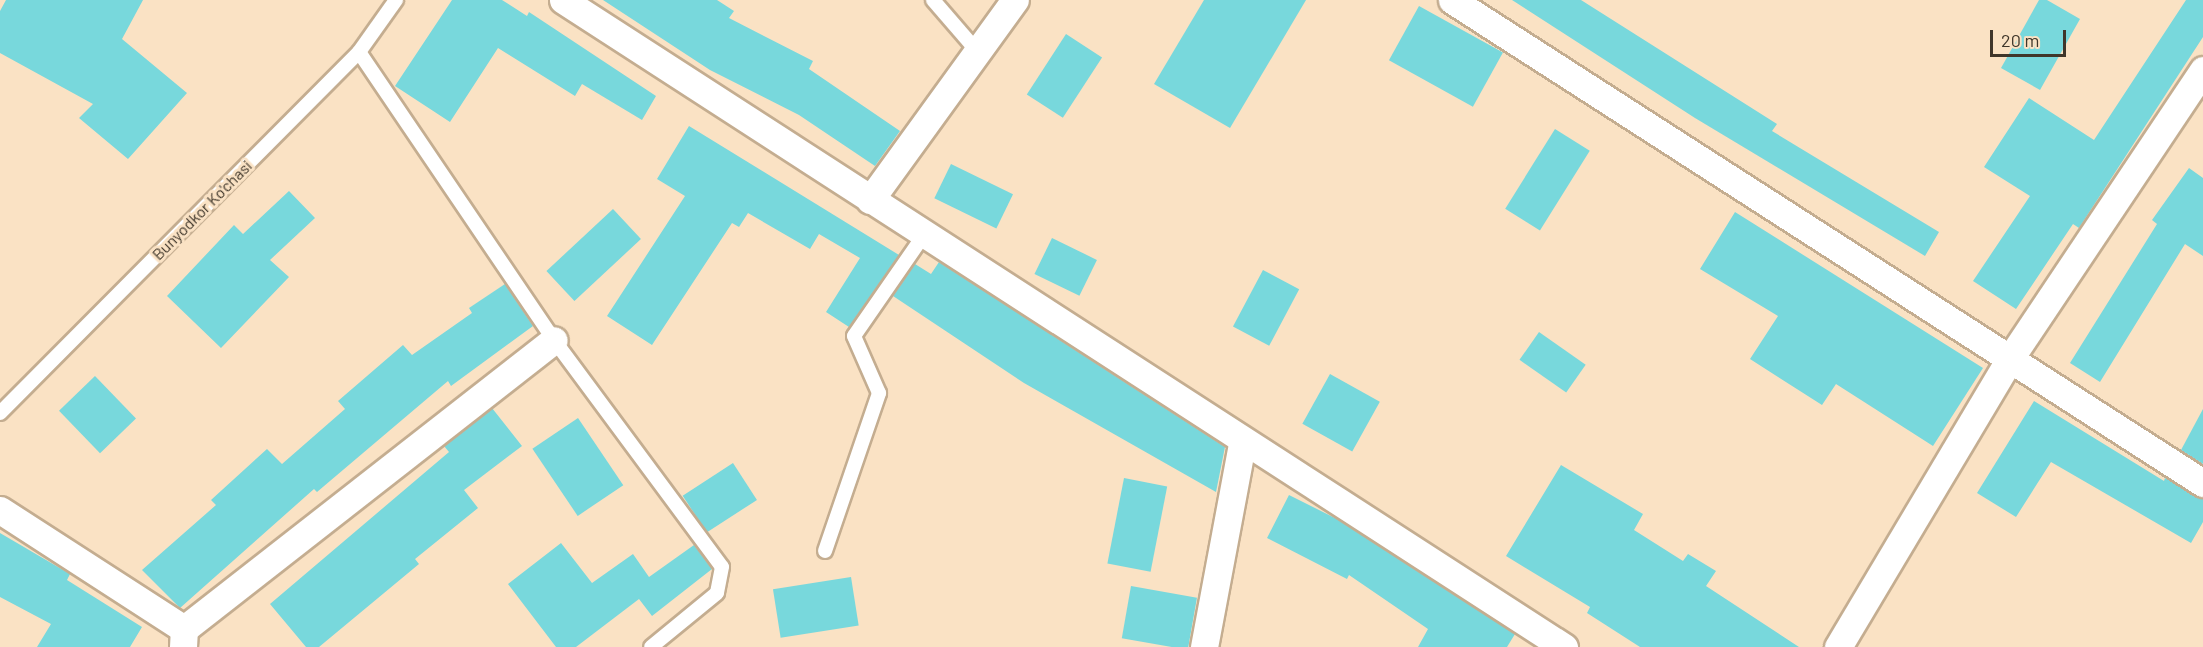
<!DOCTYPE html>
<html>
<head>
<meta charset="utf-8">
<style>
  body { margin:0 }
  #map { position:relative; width:2203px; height:647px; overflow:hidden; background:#fae2c4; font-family:Barlow,sans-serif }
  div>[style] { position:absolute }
  .building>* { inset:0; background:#78d8dc; transform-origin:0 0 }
  .roads { filter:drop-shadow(2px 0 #c4ad90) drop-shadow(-2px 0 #c4ad90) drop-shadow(0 2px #c4ad90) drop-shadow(0 -2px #c4ad90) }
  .lane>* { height:14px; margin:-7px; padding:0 7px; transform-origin:7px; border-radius:7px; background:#fff }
  .street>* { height:27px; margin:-13.5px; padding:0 13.5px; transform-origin:13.5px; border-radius:13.5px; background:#fff }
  span { translate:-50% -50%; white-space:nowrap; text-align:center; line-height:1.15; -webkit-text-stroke:6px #fae2c4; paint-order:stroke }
  .street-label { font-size:16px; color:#3f362a }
  .scale { position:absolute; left:1990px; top:30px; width:76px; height:27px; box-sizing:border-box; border:3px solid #3f362a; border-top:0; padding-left:8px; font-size:18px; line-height:21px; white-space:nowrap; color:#3f362a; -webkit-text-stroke:4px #fae2c4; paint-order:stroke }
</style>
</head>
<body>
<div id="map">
  <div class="building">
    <i style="clip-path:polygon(6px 0,143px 0,122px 39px,187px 93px,128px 159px,79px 118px,93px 104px,0 53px,0 11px)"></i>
    <i style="clip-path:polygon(452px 0,502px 0,527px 16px,529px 12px,656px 96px,642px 120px,582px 84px,575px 96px,498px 48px,450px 122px,395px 86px)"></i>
    <i style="clip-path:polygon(603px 0,717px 0,734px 11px,729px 18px,813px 61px,809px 69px,900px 131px,875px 166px,799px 115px,710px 70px)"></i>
    <i style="clip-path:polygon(1204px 0,1306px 0,1230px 128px,1154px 84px)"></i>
    <i style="clip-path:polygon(1512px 0,1581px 0,1777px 124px,1772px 131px,1939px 232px,1925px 256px,1695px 118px)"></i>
    <i style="clip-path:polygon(2039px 0,2047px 0,2080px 19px,2040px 90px,2001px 68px)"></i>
    <i style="clip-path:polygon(2186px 0,2203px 0,2203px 37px,2079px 228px,2073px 224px,2016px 309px,1973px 281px,2030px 196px,1984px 167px,2029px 98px,2094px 140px)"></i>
    <i style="left:1419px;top:6px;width:96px;height:62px;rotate:29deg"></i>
    <i style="left:1066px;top:34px;width:43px;height:72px;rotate:33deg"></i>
    <i style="clip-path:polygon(689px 126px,899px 255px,849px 327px,826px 312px,860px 258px,819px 234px,810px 249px,748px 213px,739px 227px,732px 223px,652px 345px,607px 316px,685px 196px,657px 179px)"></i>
    <i style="left:1555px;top:129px;width:41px;height:94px;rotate:32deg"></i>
    <i style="left:951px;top:164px;width:69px;height:38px;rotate:26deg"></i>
    <i style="clip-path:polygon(2189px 168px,2203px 178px,2203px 256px,2185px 244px,2100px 382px,2070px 363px,2157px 224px,2152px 220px)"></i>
    <i style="clip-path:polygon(289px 191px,315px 218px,270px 260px,289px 277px,221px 348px,167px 296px,234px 225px,243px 234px)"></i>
    <i style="left:613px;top:209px;width:41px;height:91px;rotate:47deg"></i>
    <i style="clip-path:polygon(1735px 212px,1983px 368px,1933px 446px,1836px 384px,1822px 405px,1750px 359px,1778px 316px,1700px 269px)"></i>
    <i style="left:1052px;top:238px;width:50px;height:40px;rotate:26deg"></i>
    <i style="clip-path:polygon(939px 262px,1225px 447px,1216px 492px,1024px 383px,893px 296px,915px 264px,931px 274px)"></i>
    <i style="left:1263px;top:270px;width:41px;height:64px;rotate:28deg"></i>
    <i style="clip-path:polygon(505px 284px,533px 326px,451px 386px,448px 381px,317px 492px,314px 489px,180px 608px,142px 570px,216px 505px,211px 500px,267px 449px,282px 464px,345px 409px,338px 401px,403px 345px,412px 355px,472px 313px,469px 308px)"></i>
    <i style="left:1539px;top:332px;width:57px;height:34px;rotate:35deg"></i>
    <i style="left:1330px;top:374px;width:57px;height:57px;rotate:29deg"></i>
    <i style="left:95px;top:376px;width:59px;height:50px;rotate:46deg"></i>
    <i style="clip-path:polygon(2034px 401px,2164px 481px,2165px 478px,2203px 499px,2203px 522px,2191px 543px,2051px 462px,2016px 517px,1977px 493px)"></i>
    <i style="clip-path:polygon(492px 408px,522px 446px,464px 490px,478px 508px,415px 559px,419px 564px,319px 647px,306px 647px,270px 604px,449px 452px,444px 446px)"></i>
    <i style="clip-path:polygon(2203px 409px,2203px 464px,2181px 450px)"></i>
    <i style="left:578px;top:418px;width:81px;height:55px;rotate:56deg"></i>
    <i style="left:733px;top:463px;width:44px;height:60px;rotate:57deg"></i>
    <i style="clip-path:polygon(1561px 465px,1643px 514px,1634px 530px,1683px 561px,1688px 554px,1716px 571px,1706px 586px,1799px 647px,1640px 647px,1587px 613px,1590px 607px,1506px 556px)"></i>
    <i style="left:1124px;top:478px;width:44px;height:87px;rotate:11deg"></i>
    <i style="clip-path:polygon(1289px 495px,1337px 519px,1515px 634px,1507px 647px,1418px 647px,1428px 629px,1349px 575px,1347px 579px,1267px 538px)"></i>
    <i style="clip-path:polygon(0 533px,70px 574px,67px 580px,142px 627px,130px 647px,37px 647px,51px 624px,0 597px)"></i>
    <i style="clip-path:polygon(561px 543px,592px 583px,633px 554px,649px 577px,694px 545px,712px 569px,652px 616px,639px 599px,576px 647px,556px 647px,508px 584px)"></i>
    <i style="left:851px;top:577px;width:49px;height:79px;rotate:81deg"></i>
    <i style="left:1131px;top:586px;width:67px;height:53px;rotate:10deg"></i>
  </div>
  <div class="roads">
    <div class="lane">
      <i style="left:933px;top:0;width:67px;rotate:49.2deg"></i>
      <i style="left:359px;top:52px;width:348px;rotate:55.9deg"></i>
      <i style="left:554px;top:340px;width:282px;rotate:53.5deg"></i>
      <i style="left:722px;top:567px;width:26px;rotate:101deg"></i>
      <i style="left:717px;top:593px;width:85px;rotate:140.7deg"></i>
      <i style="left:0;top:413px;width:509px;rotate:-45.16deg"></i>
      <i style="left:359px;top:52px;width:64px;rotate:-54.6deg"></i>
      <i style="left:825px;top:551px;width:167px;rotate:-71.1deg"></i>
      <i style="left:879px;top:393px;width:62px;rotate:-113.7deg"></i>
      <i style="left:854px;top:336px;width:123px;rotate:-55.3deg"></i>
    </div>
    <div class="street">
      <i style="left:563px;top:0;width:1192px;rotate:32.88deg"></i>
      <i style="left:1452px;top:0;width:893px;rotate:32.75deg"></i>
      <i style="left:870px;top:200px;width:247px;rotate:-54.1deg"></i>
      <i style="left:0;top:510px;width:219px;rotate:32.9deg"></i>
      <i style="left:183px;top:647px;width:18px;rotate:-87deg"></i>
      <i style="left:184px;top:629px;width:469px;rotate:-38deg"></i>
      <i style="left:1204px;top:647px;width:208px;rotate:-79.4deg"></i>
      <i style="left:1838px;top:647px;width:334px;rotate:-59.2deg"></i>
      <i style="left:2009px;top:360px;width:349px;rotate:-56.2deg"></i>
    </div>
  </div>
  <div class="street-label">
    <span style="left:202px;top:210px;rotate:-45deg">Bunyodkor Ko'chasi</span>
  </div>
  <div class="scale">20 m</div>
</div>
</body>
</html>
